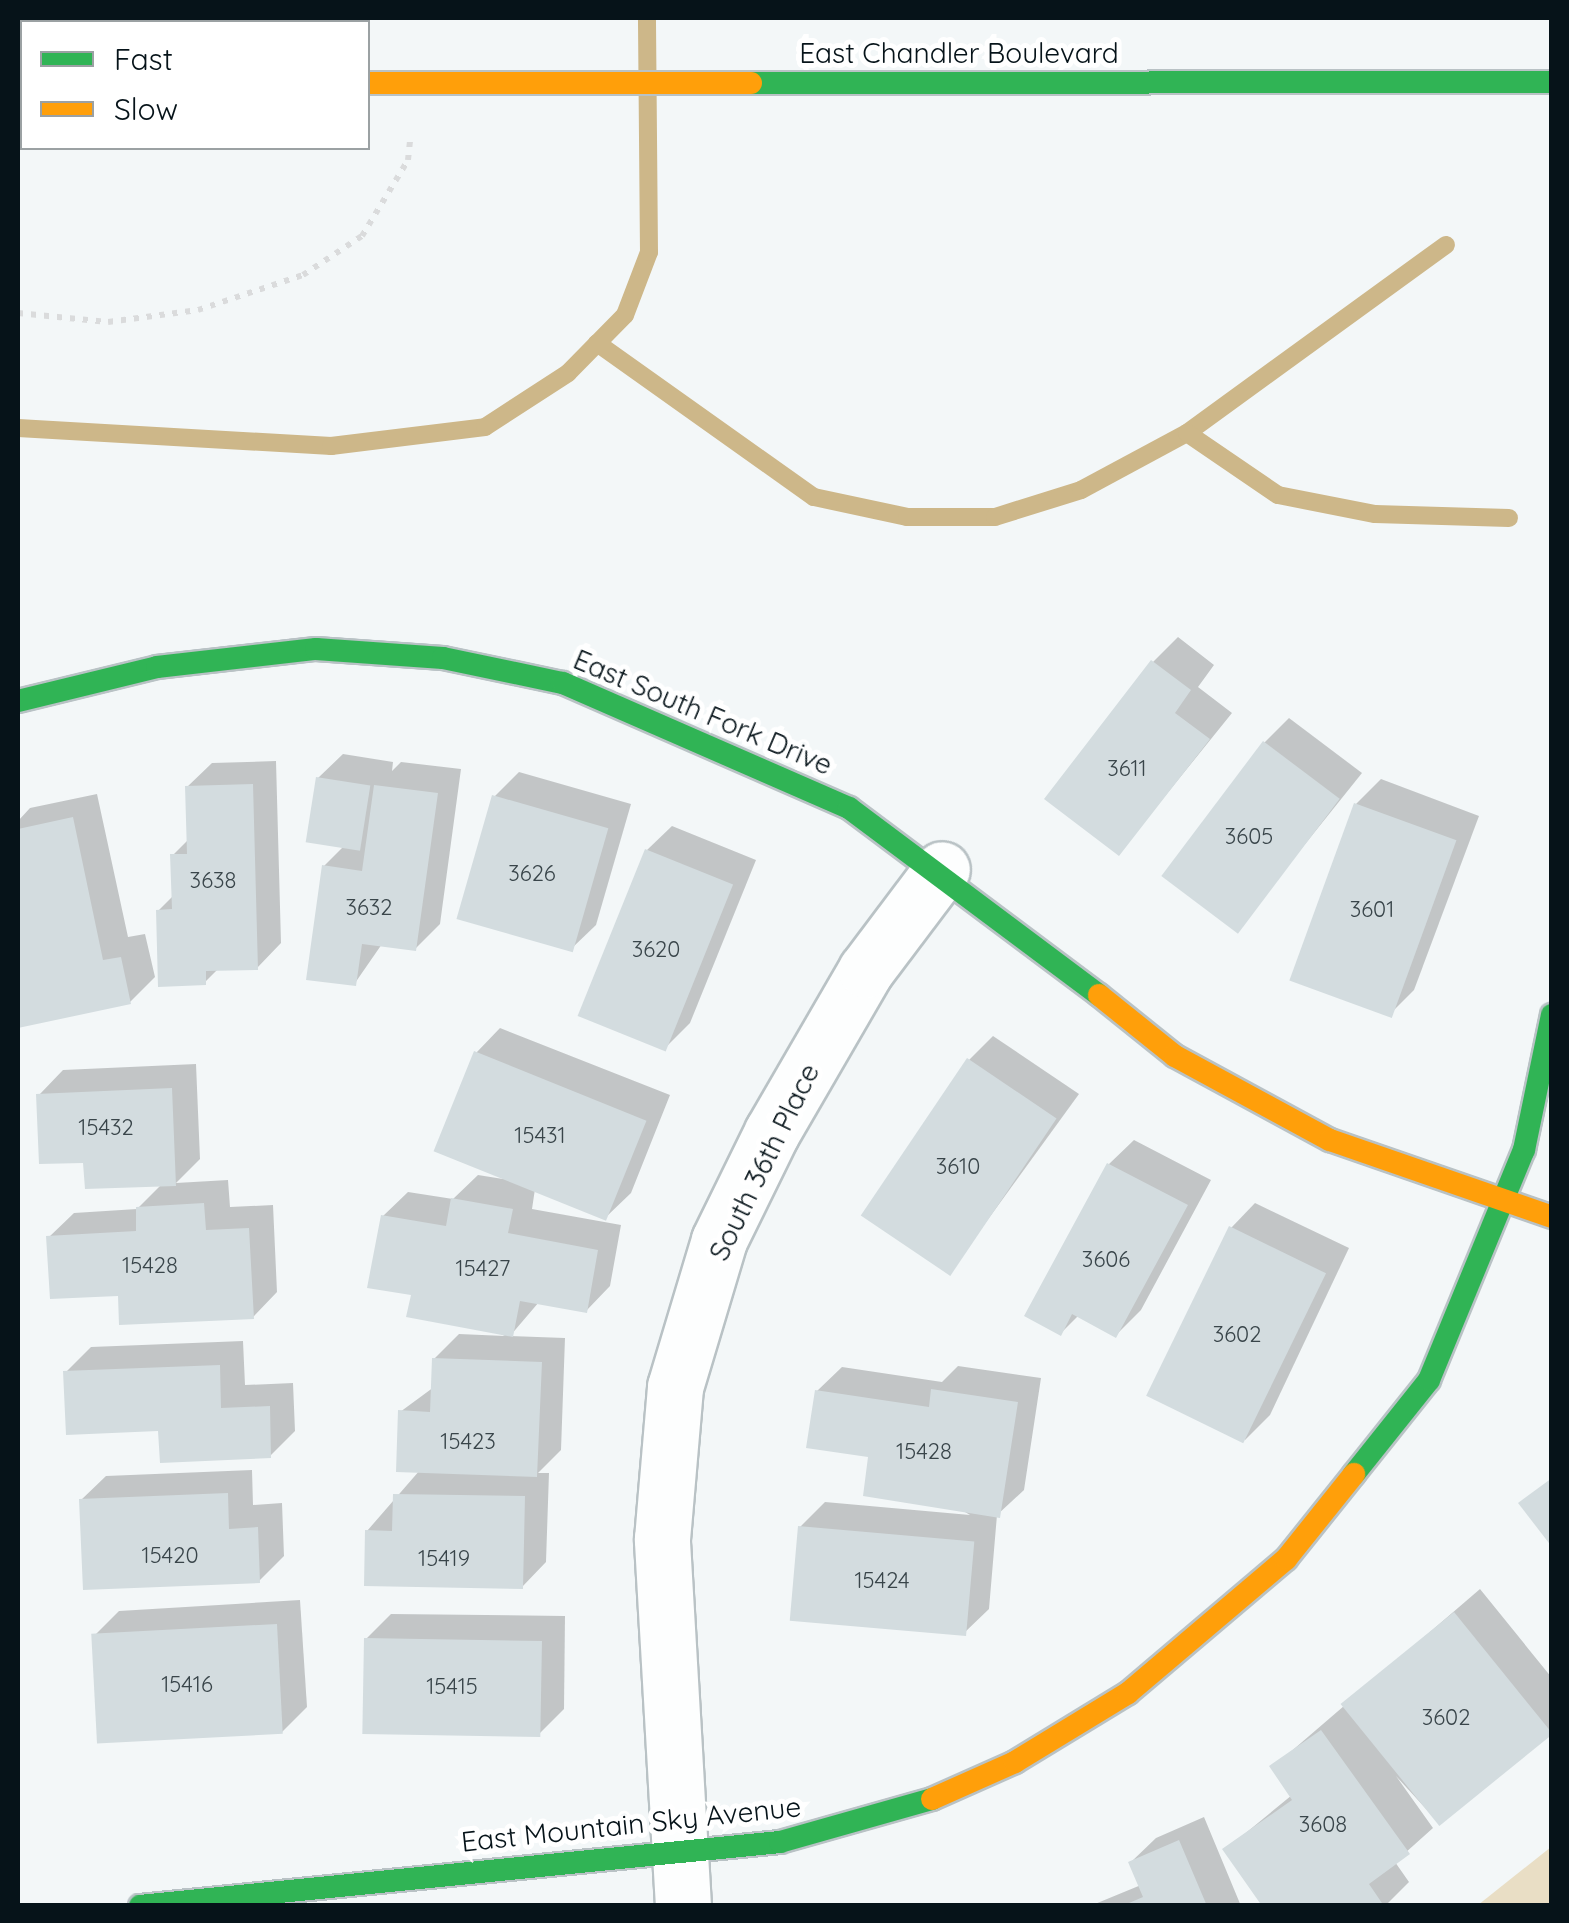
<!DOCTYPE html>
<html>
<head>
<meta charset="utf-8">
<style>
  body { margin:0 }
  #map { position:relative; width:1569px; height:1923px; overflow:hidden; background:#f3f7f8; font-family:Quicksand,sans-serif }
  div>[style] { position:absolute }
  .green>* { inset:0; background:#e9dec5 }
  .shadow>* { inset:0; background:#0003 }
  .stream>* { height:18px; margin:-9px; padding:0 9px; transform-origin:9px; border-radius:9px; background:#cdb789 }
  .building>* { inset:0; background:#d3dcdf; transform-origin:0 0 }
  .path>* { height:6px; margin-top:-3px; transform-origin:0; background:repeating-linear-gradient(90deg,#dadbdc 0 5px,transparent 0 13px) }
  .roads { filter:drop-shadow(2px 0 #b9c2c5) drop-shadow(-2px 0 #b9c2c5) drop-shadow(0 2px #b9c2c5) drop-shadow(0 -2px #b9c2c5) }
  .street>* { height:55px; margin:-27.5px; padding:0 27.5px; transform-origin:27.5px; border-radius:27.5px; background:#fdfefe }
  .fast>* { height:22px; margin:-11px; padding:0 11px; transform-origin:11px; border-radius:11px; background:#30b455 }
  .slow>* { height:22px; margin:-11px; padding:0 11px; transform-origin:11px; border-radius:11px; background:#ff9f0a }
  span { translate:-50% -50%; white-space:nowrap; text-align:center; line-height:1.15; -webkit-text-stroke:10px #fff; paint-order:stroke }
  .number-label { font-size:22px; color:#39454a }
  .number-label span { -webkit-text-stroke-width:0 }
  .street-label { font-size:28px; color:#061319 }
  .frame { position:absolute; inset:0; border:20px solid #061319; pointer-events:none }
  .legend { position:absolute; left:20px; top:20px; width:350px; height:130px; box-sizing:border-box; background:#fff; border:2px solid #9ba1a3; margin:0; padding:12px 18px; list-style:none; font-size:30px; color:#061319 }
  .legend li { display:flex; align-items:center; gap:20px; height:50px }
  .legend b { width:50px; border:2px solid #9ba1a3 }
</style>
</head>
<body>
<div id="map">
  <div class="green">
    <i style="clip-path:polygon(1551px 1847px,1551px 1905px,1478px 1905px)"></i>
  </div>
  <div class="shadow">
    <i style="clip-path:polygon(1178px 637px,1214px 665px,1198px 687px,1232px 713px,1119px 853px,1153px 662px)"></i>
    <i style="clip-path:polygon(1289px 718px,1362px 773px,1236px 930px,1264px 743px)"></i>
    <i style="clip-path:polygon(343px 754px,393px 762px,392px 771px,401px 762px,461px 769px,440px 924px,415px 949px,382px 944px,355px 983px,324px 866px,344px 846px,318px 778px)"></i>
    <i style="clip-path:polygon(276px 761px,281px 943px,257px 968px,218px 969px,205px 982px,158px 911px,174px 895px,173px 855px,189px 839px,187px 787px,212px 763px)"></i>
    <i style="clip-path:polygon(519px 772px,631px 804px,596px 925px,571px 949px,494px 797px)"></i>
    <i style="clip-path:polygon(1381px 779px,1479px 816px,1414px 990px,1389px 1015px,1356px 804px)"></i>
    <i style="clip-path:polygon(97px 794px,128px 937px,145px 934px,155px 977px,130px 1002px,18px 1025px,18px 821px,30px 808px)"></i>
    <i style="clip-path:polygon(672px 826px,756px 860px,690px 1023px,666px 1047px,647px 850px)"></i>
    <i style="clip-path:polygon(500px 1028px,670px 1095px,631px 1193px,606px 1217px,535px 1189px,532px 1209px,621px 1225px,610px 1286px,586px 1311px,539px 1302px,510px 1336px,565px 1338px,561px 1450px,538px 1473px,549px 1473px,546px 1562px,522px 1587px,367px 1531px,420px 1470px,400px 1412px,434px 1387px,434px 1359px,459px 1334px,505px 1336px,414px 1293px,383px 1216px,408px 1192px,453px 1199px,478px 1175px,503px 1179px,476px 1053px)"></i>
    <i style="clip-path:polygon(993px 1036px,1079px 1094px,949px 1273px,969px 1060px)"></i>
    <i style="clip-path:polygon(196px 1064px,200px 1159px,176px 1183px,228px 1180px,230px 1207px,273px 1205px,277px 1292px,253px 1317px,120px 1294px,49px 1237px,74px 1213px,137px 1209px,162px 1184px,85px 1160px,39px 1095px,63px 1070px)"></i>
    <i style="clip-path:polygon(1134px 1140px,1211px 1180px,1141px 1310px,1116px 1335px,1079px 1315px,1061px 1333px,1109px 1164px)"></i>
    <i style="clip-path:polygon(1255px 1203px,1349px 1248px,1270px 1415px,1245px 1440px,1231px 1228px)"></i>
    <i style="clip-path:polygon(243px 1341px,245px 1385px,293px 1383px,295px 1431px,270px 1456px,66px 1372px,91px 1347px)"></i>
    <i style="clip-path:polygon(958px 1366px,1041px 1378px,1024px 1490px,997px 1515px,989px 1609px,964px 1633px,800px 1527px,825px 1502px,970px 1515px,871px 1455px,817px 1391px,842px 1367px,942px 1382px)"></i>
    <i style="clip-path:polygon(252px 1470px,253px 1505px,282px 1503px,284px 1556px,259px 1581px,81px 1500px,106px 1476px)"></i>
    <i style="clip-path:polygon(1480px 1589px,1552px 1678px,1552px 1731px,1438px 1822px,1396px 1776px,1433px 1828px,1395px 1862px,1409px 1882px,1385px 1906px,1265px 1906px,1225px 1850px,1292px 1795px,1273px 1767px)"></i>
    <i style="clip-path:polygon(300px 1600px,307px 1707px,282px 1732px,94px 1636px,119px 1611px)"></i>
    <i style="clip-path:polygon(391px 1614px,565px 1616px,564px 1709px,539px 1734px,366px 1639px)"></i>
    <i style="clip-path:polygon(1204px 1817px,1241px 1906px,1090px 1906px,1141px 1885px,1131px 1862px,1156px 1838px)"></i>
  </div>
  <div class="stream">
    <i style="left:597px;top:343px;width:266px;rotate:35.4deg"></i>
    <i style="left:814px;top:497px;width:95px;rotate:12.1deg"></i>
    <i style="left:907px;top:517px;width:88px"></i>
    <i style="left:995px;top:517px;width:90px;rotate:-17.4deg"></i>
    <i style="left:1081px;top:490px;width:120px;rotate:-28.3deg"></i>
    <i style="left:1187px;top:433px;width:320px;rotate:-36deg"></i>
    <i style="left:18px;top:428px;width:314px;rotate:3.3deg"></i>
    <i style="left:331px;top:446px;width:155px;rotate:-7deg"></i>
    <i style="left:485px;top:427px;width:99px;rotate:-33deg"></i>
    <i style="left:568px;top:373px;width:81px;rotate:-45.5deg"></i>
    <i style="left:625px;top:315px;width:67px;rotate:-69.1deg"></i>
    <i style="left:649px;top:252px;width:234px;rotate:-90.5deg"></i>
    <i style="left:1187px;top:433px;width:110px;rotate:34.3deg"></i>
    <i style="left:1278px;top:495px;width:99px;rotate:11.1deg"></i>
    <i style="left:1375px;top:514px;width:134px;rotate:1.7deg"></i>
  </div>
  <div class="building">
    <i style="clip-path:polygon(1151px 660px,1191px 690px,1175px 713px,1210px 739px,1119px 856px,1044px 799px)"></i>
    <i style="left:1263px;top:741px;width:96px;height:169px;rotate:37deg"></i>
    <i style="left:316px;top:777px;width:55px;height:66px;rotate:9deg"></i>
    <i style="clip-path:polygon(253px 784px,258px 970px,206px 971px,206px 985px,158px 987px,156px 910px,172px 909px,170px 854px,187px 854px,185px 786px)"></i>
    <i style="clip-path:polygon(374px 785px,438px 793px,416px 951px,362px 944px,356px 986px,306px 980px,322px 865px,362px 871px)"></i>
    <i style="left:492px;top:795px;width:121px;height:129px;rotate:16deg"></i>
    <i style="left:1354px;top:803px;width:109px;height:189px;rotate:20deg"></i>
    <i style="clip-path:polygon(73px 817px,103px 960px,121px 957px,131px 1004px,18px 1028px,18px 829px)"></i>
    <i style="left:645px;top:849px;width:95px;height:180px;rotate:22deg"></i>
    <i style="left:474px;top:1051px;width:186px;height:108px;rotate:22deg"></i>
    <i style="left:967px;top:1058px;width:108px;height:190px;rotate:34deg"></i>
    <i style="clip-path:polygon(172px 1088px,176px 1186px,85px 1189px,83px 1163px,39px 1164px,36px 1094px)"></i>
    <i style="clip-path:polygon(1107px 1163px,1188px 1205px,1116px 1338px,1072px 1314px,1061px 1336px,1024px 1316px)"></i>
    <i style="clip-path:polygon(451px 1198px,513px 1209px,508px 1233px,598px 1250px,587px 1313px,520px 1301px,513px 1337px,406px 1317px,411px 1295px,367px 1288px,381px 1215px,446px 1226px)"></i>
    <i style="clip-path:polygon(204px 1203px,206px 1230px,249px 1228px,254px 1319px,119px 1325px,118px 1296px,50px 1299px,46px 1236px,136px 1231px,136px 1207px)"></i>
    <i style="left:1229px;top:1226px;width:108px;height:189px;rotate:26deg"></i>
    <i style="clip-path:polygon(432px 1358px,542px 1362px,537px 1477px,396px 1472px,398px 1410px,430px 1412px)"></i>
    <i style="clip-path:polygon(220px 1365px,221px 1408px,270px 1406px,271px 1458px,160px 1463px,158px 1431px,66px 1435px,63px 1371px)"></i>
    <i style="clip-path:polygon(931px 1389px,1018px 1402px,1000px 1518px,863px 1496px,868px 1457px,806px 1448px,815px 1390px,929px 1407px)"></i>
    <i style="clip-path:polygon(1552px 1478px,1552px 1547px,1518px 1503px)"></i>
    <i style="clip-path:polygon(228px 1493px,229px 1529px,258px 1527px,260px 1583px,83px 1590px,79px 1499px)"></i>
    <i style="clip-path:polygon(393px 1494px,525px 1496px,523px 1589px,364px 1586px,365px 1530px,392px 1531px)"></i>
    <i style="left:798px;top:1526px;width:177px;height:95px;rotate:5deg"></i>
    <i style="left:1454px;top:1612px;width:157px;height:146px;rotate:51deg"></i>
    <i style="left:277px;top:1624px;width:110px;height:186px;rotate:87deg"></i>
    <i style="left:364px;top:1638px;width:178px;height:96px;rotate:1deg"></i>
    <i style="clip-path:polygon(1321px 1730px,1410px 1854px,1369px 1884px,1384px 1906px,1262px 1906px,1222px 1849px,1292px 1800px,1269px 1766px)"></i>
    <i style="clip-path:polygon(1179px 1840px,1207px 1906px,1122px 1906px,1143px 1897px,1128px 1862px)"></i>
  </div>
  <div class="path">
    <i style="left:18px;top:313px;width:90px;rotate:5.7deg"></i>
    <i style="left:108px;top:322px;width:91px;rotate:-7.6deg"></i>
    <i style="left:198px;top:310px;width:111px;rotate:-18.4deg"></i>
    <i style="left:303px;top:275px;width:71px;rotate:-33.5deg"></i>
    <i style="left:362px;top:236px;width:89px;rotate:-58.8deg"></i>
    <i style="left:408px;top:160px;width:20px;rotate:-84deg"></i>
  </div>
  <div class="roads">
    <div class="street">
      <i style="left:683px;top:1906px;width:368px;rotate:-93.3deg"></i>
      <i style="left:662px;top:1539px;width:153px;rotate:-85.1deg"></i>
      <i style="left:675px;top:1387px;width:153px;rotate:-73.3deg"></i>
      <i style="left:719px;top:1240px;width:120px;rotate:-63.9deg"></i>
      <i style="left:772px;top:1132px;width:187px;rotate:-59.9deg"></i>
      <i style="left:866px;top:970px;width:126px;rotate:-53deg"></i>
    </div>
    <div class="fast">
      <i style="left:751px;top:83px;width:801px;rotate:-0.07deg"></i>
      <i style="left:18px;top:701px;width:143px;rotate:-13.7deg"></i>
      <i style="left:157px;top:667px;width:160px;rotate:-6.5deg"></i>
      <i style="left:316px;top:649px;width:127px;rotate:4.1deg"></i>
      <i style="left:443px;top:658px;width:123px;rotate:11.8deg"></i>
      <i style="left:563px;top:683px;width:312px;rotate:23.6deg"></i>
      <i style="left:849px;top:808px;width:312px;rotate:36.8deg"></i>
      <i style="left:1354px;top:1474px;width:120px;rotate:-51.4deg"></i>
      <i style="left:1429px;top:1380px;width:249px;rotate:-67.6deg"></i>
      <i style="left:1524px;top:1150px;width:138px;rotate:-78.3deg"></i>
      <i style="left:140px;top:1906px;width:643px;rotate:-5.71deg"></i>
      <i style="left:780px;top:1842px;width:158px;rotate:-15.8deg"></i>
    </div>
    <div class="slow">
      <i style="left:18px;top:83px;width:4px"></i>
      <i style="left:368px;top:83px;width:383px"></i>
      <i style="left:1099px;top:995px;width:97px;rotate:38.8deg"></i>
      <i style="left:1175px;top:1056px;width:176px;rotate:28.5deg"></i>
      <i style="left:1330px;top:1140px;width:235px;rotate:19.1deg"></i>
      <i style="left:932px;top:1799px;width:91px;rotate:-24deg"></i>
      <i style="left:1015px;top:1762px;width:132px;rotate:-31.4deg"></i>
      <i style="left:1128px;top:1693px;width:207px;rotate:-40.3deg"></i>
      <i style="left:1286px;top:1559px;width:109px;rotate:-51.3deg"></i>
    </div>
  </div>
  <div class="number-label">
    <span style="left:1127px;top:769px">3611</span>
    <span style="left:1249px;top:837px">3605</span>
    <span style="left:532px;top:874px">3626</span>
    <span style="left:213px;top:881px">3638</span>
    <span style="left:369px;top:908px">3632</span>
    <span style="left:1372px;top:910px">3601</span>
    <span style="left:656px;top:950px">3620</span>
    <span style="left:106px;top:1128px">15432</span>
    <span style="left:540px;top:1136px">15431</span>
    <span style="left:958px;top:1167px">3610</span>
    <span style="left:1106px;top:1260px">3606</span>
    <span style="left:150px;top:1266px">15428</span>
    <span style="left:483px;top:1269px">15427</span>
    <span style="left:1237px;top:1335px">3602</span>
    <span style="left:468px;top:1442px">15423</span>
    <span style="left:924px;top:1452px">15428</span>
    <span style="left:170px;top:1556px">15420</span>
    <span style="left:444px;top:1559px">15419</span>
    <span style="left:882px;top:1581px">15424</span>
    <span style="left:187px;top:1685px">15416</span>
    <span style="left:452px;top:1687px">15415</span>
    <span style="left:1446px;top:1718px">3602</span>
    <span style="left:1323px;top:1825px">3608</span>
  </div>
  <div class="street-label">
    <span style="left:959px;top:53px">East Chandler Boulevard</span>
    <span style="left:703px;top:712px;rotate:23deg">East South Fork Drive</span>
    <span style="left:764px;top:1162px;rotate:-64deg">South 36th Place</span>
    <span style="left:631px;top:1824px;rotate:-6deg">East Mountain Sky Avenue</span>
  </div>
  <div class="frame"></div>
  <ul class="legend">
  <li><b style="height:12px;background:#30b455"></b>Fast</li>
  <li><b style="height:12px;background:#ff9f0a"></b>Slow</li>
  </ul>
</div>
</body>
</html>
